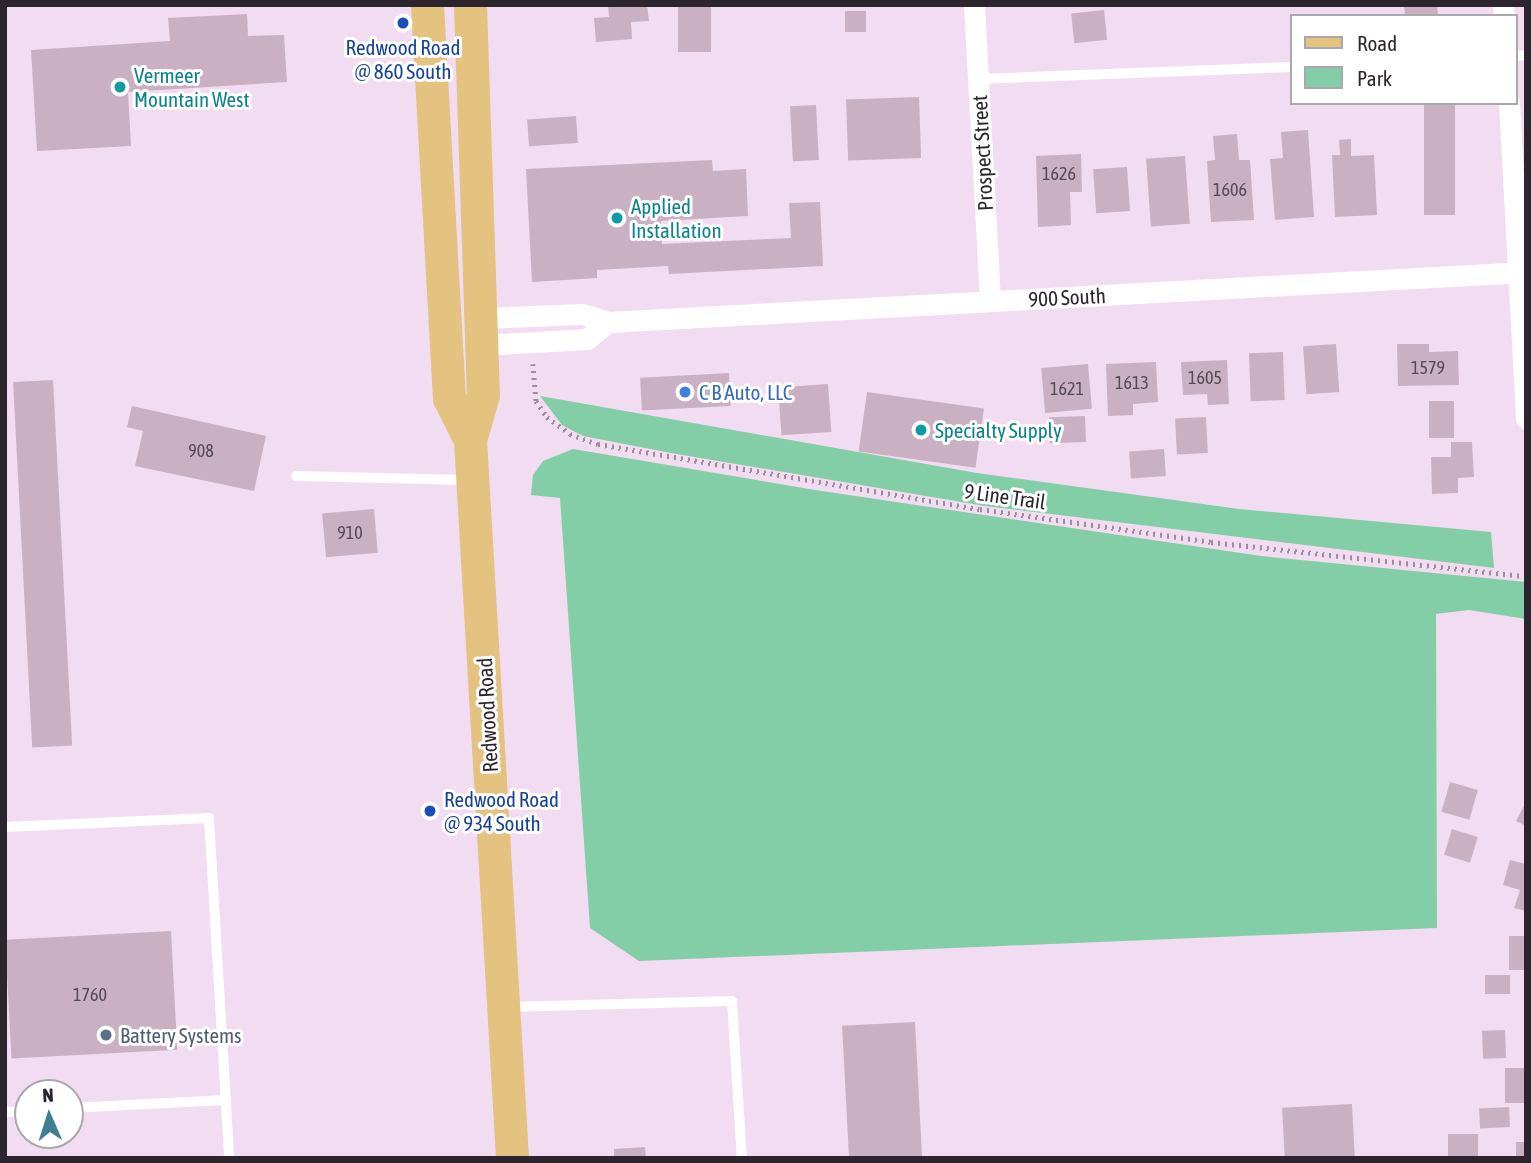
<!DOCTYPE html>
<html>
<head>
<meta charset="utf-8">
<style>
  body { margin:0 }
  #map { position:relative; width:1531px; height:1163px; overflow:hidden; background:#f2dcf1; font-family:"Asap Condensed",sans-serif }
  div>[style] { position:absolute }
  .green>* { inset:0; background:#83cea7 }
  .building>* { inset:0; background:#c9b1c3; transform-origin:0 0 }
  .path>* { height:4.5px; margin-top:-2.25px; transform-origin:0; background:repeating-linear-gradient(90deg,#9d8d9c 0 2px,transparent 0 7px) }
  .lane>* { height:10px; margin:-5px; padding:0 5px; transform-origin:5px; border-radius:5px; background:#fff }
  .street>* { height:21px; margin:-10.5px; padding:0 10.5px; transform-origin:10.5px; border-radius:10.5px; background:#fff }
  .primary>* { height:33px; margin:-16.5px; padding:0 16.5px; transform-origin:16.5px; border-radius:16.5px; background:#e4c280 }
  .dots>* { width:19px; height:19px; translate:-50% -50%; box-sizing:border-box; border:4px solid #fff; border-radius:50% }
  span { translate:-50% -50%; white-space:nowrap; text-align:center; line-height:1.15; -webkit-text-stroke:6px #fff; paint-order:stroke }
  .number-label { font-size:18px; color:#544852 }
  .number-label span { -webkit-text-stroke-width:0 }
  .transit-label { font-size:21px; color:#164399 }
  .left { translate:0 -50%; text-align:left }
  .culture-label { font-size:21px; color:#0d838f }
  .street-label { font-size:21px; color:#2d252d }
  .shop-label { font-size:21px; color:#366cbe }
  .service-label { font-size:21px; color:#4e5e75 }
  .frame { position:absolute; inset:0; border:7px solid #2d252d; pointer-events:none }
  .legend { position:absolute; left:1290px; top:14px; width:228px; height:91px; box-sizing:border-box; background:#fff; border:2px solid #aba8ab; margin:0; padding:9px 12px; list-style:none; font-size:21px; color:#2d252d }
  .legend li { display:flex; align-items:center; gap:14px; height:35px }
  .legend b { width:35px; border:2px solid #aba8ab }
  .north { position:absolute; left:14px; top:1079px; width:70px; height:70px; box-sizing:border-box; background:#fff; border:2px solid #aba8ab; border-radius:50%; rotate:357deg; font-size:19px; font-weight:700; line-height:28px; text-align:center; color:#2d252d }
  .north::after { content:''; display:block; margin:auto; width:24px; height:32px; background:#407e94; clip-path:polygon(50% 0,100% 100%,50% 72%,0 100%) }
</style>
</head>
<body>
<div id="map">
  <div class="green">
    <i style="clip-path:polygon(540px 396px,977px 473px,1239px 509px,1491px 532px,1494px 568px,985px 506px,671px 453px,583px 436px,562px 425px)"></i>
    <i style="clip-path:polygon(573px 449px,815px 490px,1261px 556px,1526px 582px,1526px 619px,1469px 610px,1436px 614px,1437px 928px,639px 961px,590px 928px,560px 498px,531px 495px,533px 475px,543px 461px)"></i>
  </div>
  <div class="building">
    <i style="clip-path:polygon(608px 5px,647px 5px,649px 21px,631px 22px,632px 39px,596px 42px,594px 18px,609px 17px)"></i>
    <i style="left:678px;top:5px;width:33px;height:47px"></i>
    <i style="clip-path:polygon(1404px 5px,1437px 5px,1438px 14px,1405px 16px)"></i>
    <i style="left:1104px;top:10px;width:30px;height:33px;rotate:84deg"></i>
    <i style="left:845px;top:11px;width:21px;height:21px"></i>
    <i style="clip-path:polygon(247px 14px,248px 36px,284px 35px,287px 82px,128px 92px,131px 146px,37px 151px,31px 50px,170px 41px,168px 18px)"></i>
    <i style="left:919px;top:97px;width:61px;height:73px;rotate:88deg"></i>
    <i style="left:1424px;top:103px;width:31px;height:112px"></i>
    <i style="left:816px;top:105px;width:55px;height:26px;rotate:87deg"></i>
    <i style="left:576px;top:116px;width:27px;height:49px;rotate:86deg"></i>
    <i style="clip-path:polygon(1308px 130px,1314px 217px,1275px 220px,1270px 159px,1283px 158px,1281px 132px)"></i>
    <i style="clip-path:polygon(1237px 134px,1239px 160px,1250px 160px,1254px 220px,1211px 222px,1207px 161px,1215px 160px,1213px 136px)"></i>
    <i style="clip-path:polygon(1351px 139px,1351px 156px,1374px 155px,1377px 215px,1335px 217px,1332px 155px,1340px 155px,1339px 140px)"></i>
    <i style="clip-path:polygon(1081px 154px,1082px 192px,1070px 192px,1071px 225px,1038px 227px,1036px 156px)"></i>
    <i style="left:1185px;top:156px;width:68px;height:39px;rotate:86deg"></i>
    <i style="clip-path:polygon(712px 160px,713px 171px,746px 169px,748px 216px,661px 221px,662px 244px,791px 238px,789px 203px,820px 202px,823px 266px,669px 274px,668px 266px,597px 270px,597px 278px,532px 282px,526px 169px)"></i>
    <i style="left:1127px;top:167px;width:44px;height:34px;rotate:86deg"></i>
    <i style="left:1336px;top:344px;width:48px;height:33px;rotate:86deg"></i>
    <i style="clip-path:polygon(1397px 344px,1429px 344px,1429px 352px,1458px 351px,1459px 385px,1398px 386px)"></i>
    <i style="left:1283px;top:352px;width:48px;height:34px;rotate:88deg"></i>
    <i style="clip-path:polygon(1227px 360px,1229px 404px,1208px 405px,1207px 394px,1183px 395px,1181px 362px)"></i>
    <i style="clip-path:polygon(1156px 362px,1158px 402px,1133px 404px,1133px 415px,1108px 416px,1106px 364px)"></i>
    <i style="left:1088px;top:364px;width:45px;height:47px;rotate:85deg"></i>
    <i style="left:729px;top:373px;width:33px;height:89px;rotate:87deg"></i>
    <i style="left:53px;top:380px;width:366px;height:40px;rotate:87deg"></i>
    <i style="left:828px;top:384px;width:48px;height:50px;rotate:86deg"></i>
    <i style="left:867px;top:392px;width:118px;height:60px;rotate:8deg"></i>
    <i style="left:1454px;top:401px;width:37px;height:25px;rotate:90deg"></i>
    <i style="clip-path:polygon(132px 406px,266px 436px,254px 491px,135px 466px,143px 431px,127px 427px)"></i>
    <i style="left:1085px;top:416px;width:26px;height:36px;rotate:88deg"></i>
    <i style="left:1206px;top:417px;width:36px;height:31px;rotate:87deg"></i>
    <i style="clip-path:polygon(1451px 442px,1472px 442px,1474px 477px,1458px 478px,1458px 493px,1432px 494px,1431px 457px,1451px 457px)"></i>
    <i style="left:1164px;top:449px;width:27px;height:35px;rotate:86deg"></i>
    <i style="left:374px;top:509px;width:44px;height:52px;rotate:85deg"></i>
    <i style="left:1450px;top:782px;width:29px;height:31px;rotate:16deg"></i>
    <i style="clip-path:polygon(1526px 802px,1526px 826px,1516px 821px)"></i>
    <i style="left:1452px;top:829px;width:27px;height:27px;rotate:17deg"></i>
    <i style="clip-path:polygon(1510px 860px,1526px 864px,1526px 911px,1514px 908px,1520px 890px,1503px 885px)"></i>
    <i style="left:171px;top:931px;width:119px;height:166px;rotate:87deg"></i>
    <i style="left:1526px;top:936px;width:34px;height:17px;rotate:90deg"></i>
    <i style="left:1485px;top:975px;width:25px;height:19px"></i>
    <i style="left:915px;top:1022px;width:136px;height:73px;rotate:87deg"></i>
    <i style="left:1505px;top:1030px;width:28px;height:23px;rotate:88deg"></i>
    <i style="left:1505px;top:1068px;width:21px;height:35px"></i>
    <i style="left:1352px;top:1104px;width:54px;height:70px;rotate:87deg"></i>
    <i style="left:1509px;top:1107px;width:20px;height:30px;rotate:87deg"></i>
    <i style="left:1448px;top:1134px;width:30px;height:24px"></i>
    <i style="left:1516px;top:1142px;width:10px;height:16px"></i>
    <i style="clip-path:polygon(645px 1147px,646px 1158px,614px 1158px,614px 1149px)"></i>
  </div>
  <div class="path">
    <i style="left:533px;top:364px;width:37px;rotate:85deg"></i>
    <i style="left:536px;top:401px;width:19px;rotate:55deg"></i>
    <i style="left:547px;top:417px;width:29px;rotate:36deg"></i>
    <i style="left:570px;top:434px;width:30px;rotate:20deg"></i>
    <i style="left:598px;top:444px;width:387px;rotate:9.7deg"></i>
    <i style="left:980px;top:509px;width:233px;rotate:8.1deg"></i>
    <i style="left:1211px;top:542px;width:317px;rotate:6.2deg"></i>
  </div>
  <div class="lane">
    <i style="left:1515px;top:56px;width:11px;rotate:-5deg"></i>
    <i style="left:978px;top:79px;width:313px;rotate:-2.2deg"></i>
    <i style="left:296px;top:476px;width:173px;rotate:1.3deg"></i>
    <i style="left:5px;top:827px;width:204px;rotate:-2.5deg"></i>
    <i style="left:209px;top:818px;width:341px;rotate:86.6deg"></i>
    <i style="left:507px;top:1007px;width:225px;rotate:-1.5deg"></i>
    <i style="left:732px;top:1001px;width:157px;rotate:86.4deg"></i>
    <i style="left:70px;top:1108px;width:156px;rotate:-2.9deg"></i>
    <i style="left:5px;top:1112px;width:23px;rotate:-2deg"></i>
  </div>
  <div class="street">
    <i style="left:974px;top:5px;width:296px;rotate:86.9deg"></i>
    <i style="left:1503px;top:5px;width:11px;rotate:85deg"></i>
    <i style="left:1509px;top:103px;width:316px;rotate:86.9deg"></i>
    <i style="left:482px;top:318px;width:100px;rotate:-2.3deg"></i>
    <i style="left:582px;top:314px;width:27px;rotate:17deg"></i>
    <i style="left:608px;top:322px;width:919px;rotate:-3.12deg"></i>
    <i style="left:483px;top:345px;width:104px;rotate:-3.3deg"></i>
    <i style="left:587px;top:339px;width:27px;rotate:-39deg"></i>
  </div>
  <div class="primary">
    <i style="left:427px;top:5px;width:394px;rotate:86.8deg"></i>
    <i style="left:449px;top:398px;width:47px;rotate:63.4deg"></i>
    <i style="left:470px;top:5px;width:390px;rotate:88.1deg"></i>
    <i style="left:483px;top:395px;width:47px;rotate:106.1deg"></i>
    <i style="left:470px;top:440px;width:719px;rotate:86.65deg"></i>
  </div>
  <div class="dots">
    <i style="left:403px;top:23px;background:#1a4fb4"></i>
    <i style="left:120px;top:87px;background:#0f9aa8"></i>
    <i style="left:617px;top:218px;background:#0f9aa8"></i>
    <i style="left:685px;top:392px;background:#3f7fe0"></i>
    <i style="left:921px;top:430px;background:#0f9aa8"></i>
    <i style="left:430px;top:811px;background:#1a4fb4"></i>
    <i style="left:106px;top:1035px;background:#5c6f8a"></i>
  </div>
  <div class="number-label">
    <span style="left:1059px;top:174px">1626</span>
    <span style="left:1230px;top:190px">1606</span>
    <span style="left:1428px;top:368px">1579</span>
    <span style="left:1205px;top:378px">1605</span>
    <span style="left:1132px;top:383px">1613</span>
    <span style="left:1067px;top:389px">1621</span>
    <span style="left:201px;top:451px">908</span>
    <span style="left:350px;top:533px">910</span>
    <span style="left:90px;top:995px">1760</span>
  </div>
  <div class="transit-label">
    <span style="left:403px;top:59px">Redwood Road<br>@ 860 South</span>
    <span class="left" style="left:444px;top:811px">Redwood Road<br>@ 934 South</span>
  </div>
  <div class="culture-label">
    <span class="left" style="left:134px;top:87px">Vermeer<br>Mountain West</span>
    <span class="left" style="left:631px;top:218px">Applied<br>Installation</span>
    <span class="left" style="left:935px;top:430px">Specialty Supply</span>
  </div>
  <div class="street-label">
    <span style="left:982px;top:153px;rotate:-93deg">Prospect Street</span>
    <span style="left:1067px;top:297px;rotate:-3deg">900 South</span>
    <span style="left:1005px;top:496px;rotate:8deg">9 Line Trail</span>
    <span style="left:487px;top:715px;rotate:-93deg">Redwood Road</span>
  </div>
  <div class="shop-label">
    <span class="left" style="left:699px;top:392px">C B Auto, LLC</span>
  </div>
  <div class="service-label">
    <span class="left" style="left:120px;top:1035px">Battery Systems</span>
  </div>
  <div class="frame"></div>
  <ul class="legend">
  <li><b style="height:9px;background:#e4c280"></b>Road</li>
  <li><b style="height:19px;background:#83cea7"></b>Park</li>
  </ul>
  <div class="north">N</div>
</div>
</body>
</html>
